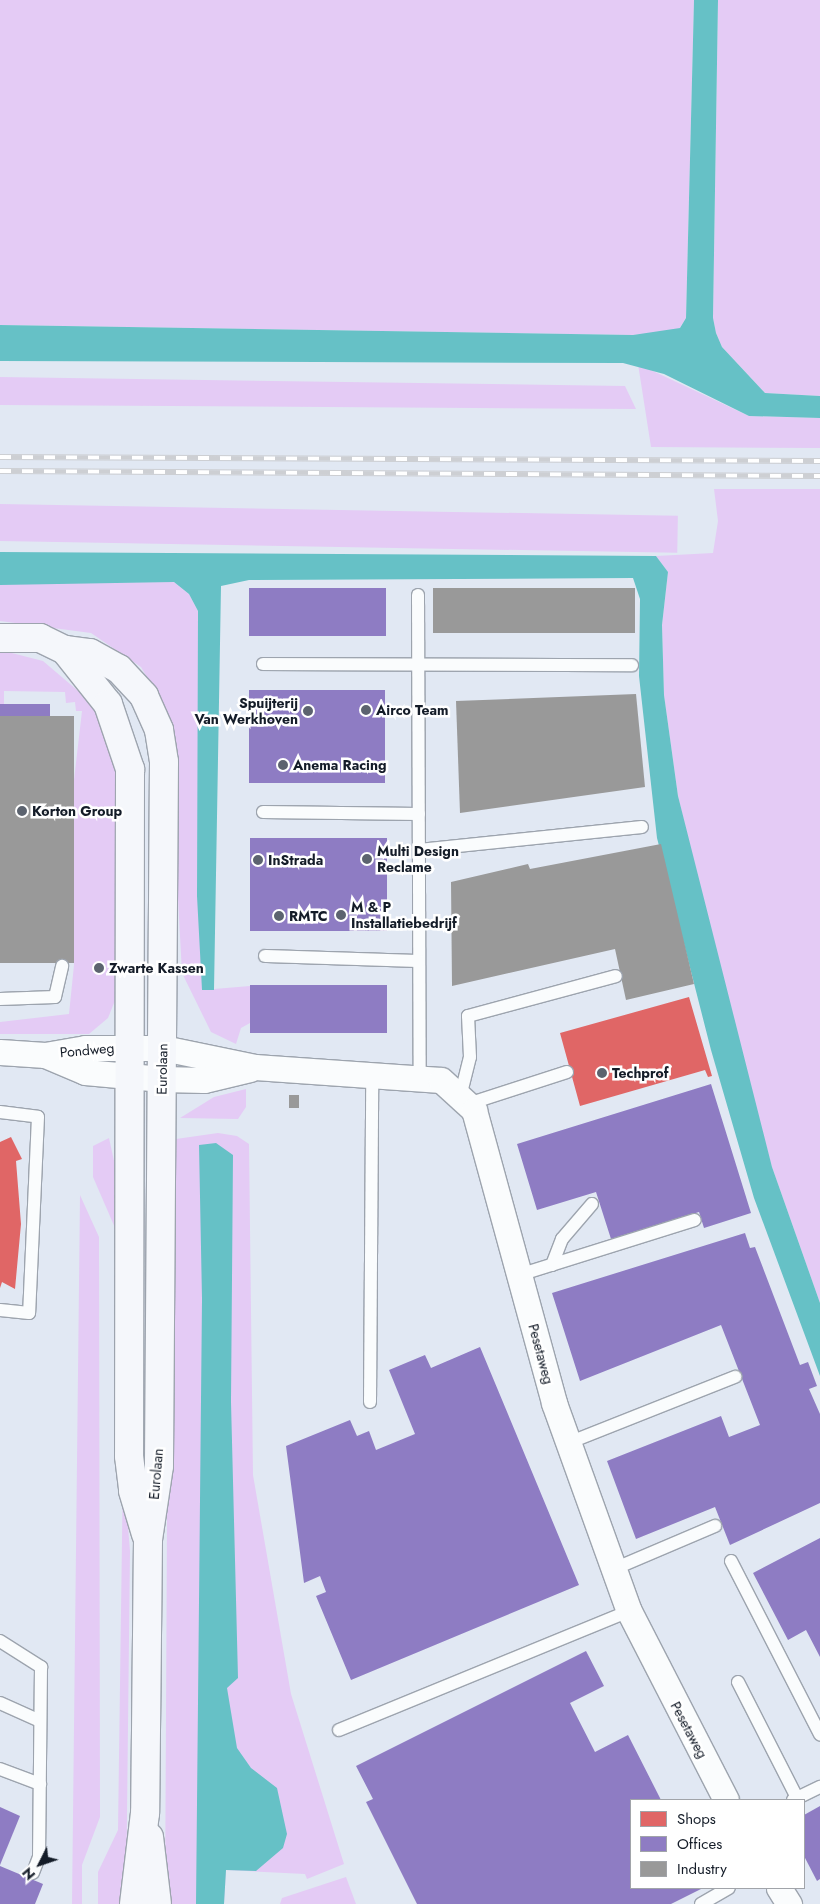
<!DOCTYPE html>
<html>
<head>
<meta charset="utf-8">
<style>
  body { margin:0 }
  #map { position:relative; width:820px; height:1904px; overflow:hidden; background:#e1e8f3; font-family:Jost,sans-serif }
  div>[style] { position:absolute }
  .green>* { inset:0; background:#e4cbf5; transform-origin:0 0 }
  .water>* { inset:0; background:#66c1c6 }
  .shops>* { inset:0; background:#e06666 }
  .offices>* { inset:0; background:#8e7cc3; transform-origin:0 0 }
  .industry>* { inset:0; background:#999; transform-origin:0 0 }
  .roads { filter:drop-shadow(1px 0 #9da4ae) drop-shadow(-1px 0 #9da4ae) drop-shadow(0 1px #9da4ae) drop-shadow(0 -1px #9da4ae) }
  .lane>* { height:12px; margin:-6px; padding:0 6px; transform-origin:6px; border-radius:6px; background:#fafcfd }
  .street>* { height:25px; margin:-12.5px; padding:0 12.5px; transform-origin:12.5px; border-radius:12.5px; background:#fafcfd }
  .secondary>* { height:28px; margin:-14px; padding:0 14px; transform-origin:14px; border-radius:14px; background:#f5f7fb }
  .rail>* { height:5.5px; margin-top:-2.75px; transform-origin:0; background:repeating-linear-gradient(90deg,#fff 0 11px,#cdcfd3 0 22px); box-sizing:border-box; border-block:1px solid #cdcfd3 }
  .dots>* { width:14px; height:14px; translate:-50% -50%; box-sizing:border-box; border:2px solid #fff; border-radius:50% }
  span { translate:-50% -50%; white-space:nowrap; text-align:center; line-height:1.15; -webkit-text-stroke:5px #fff; paint-order:stroke }
  .poi-label { font-size:14px; color:#141c28; font-weight:700 }
  .right { translate:-100% -50%; text-align:right }
  .left { translate:0 -50%; text-align:left }
  .street-label { font-size:14px; color:#141c28 }
  .legend { position:absolute; left:630px; top:1799px; width:175px; height:90px; box-sizing:border-box; background:#fff; border:1px solid #a1a4a9; margin:0; padding:6px 9px; list-style:none; font-size:15px; color:#141c28 }
  .legend li { display:flex; align-items:center; gap:10px; height:25px }
  .legend b { width:25px; border:1px solid #a1a4a9 }
  .north { position:absolute; left:15px; top:1839px; width:50px; height:50px; -webkit-text-stroke:4px #fff; paint-order:stroke; rotate:229deg; font-size:14px; font-weight:700; line-height:20px; text-align:center; color:#141c28 }
  .north::after { content:''; display:block; margin:auto; width:18px; height:22px; background:#141c28; clip-path:polygon(50% 0,100% 100%,50% 72%,0 100%) }
</style>
</head>
<body>
<div id="map">
  <div class="green">
    <i style="clip-path:polygon(0 0,694px 0,686px 318px,680px 328px,667px 332px,633px 335px,0 325px)"></i>
    <i style="clip-path:polygon(718px 0,820px 0,820px 396px,765px 393px,722px 347px,716px 333px,713px 319px)"></i>
    <i style="clip-path:polygon(638px 364px,749px 416px,820px 418px,820px 448px,651px 447px)"></i>
    <i style="clip-path:polygon(0 377px,625px 386px,636px 409px,0 405px)"></i>
    <i style="clip-path:polygon(714px 489px,820px 489px,820px 1303px,772px 1167px,729px 1011px,678px 796px,664px 695px,662px 625px,668px 572px,656px 556px,713px 553px,718px 521px)"></i>
    <i style="left:0;top:504px;width:678px;height:37px;rotate:1deg"></i>
    <i style="clip-path:polygon(174px 582px,189px 594px,198px 611px,202px 990px,250px 986px,250px 1023px,241px 1028px,236px 1044px,211px 1032px,182px 973px,168px 713px,141px 667px,91px 633px,0 621px,0 583px)"></i>
    <i style="clip-path:polygon(0 650px,43px 661px,90px 701px,106px 724px,121px 779px,118px 993px,108px 1018px,89px 1034px,0 1034px,0 1022px,69px 1014px,74px 965px,74px 780px,82px 711px,76px 711px,75px 702px,66px 703px,65px 692px,4px 691px,4px 712px,0 712px)"></i>
    <i style="clip-path:polygon(246px 1089px,246px 1107px,238px 1119px,180px 1118px,214px 1097px)"></i>
    <i style="clip-path:polygon(218px 1133px,237px 1136px,249px 1144px,253px 1475px,291px 1694px,344px 1864px,307px 1879px,305px 1874px,226px 1870px,224px 1904px,165px 1904px,169px 1140px)"></i>
    <i style="clip-path:polygon(109px 1138px,119px 1184px,119px 1237px,93px 1177px,93px 1146px)"></i>
    <i style="clip-path:polygon(80px 1195px,99px 1237px,100px 1817px,82px 1865px,82px 1904px,72px 1904px)"></i>
    <i style="clip-path:polygon(123px 1466px,130px 1551px,126px 1904px,98px 1904px,98px 1872px,118px 1830px)"></i>
    <i style="clip-path:polygon(346px 1877px,356px 1904px,280px 1904px,282px 1898px)"></i>
  </div>
  <div class="water">
    <i style="clip-path:polygon(694px 0,718px 0,713px 318px,716px 333px,722px 347px,765px 393px,820px 396px,820px 418px,749px 416px,664px 374px,623px 363px,0 361px,0 325px,633px 335px,680px 328px,686px 318px)"></i>
    <i style="clip-path:polygon(0 552px,656px 556px,668px 572px,662px 625px,664px 695px,678px 796px,772px 1167px,820px 1303px,820px 1376px,754px 1198px,711px 1050px,657px 838px,639px 676px,640px 599px,633px 578px,249px 580px,221px 586px,214px 990px,202px 990px,197px 896px,198px 611px,189px 594px,174px 582px,0 585px)"></i>
    <i style="clip-path:polygon(216px 1143px,233px 1155px,231px 1402px,238px 1678px,227px 1688px,237px 1748px,251px 1768px,277px 1788px,287px 1834px,283px 1848px,256px 1871px,226px 1870px,224px 1904px,196px 1904px,202px 1299px,199px 1145px)"></i>
  </div>
  <div class="shops">
    <i style="clip-path:polygon(689px 997px,712px 1076px,708px 1077px,705px 1070px,580px 1106px,560px 1033px)"></i>
    <i style="clip-path:polygon(11px 1137px,22px 1159px,16px 1161px,21px 1224px,15px 1289px,2px 1282px,0 1288px,0 1142px)"></i>
  </div>
  <div class="offices">
    <i style="left:386px;top:588px;width:48px;height:137px;rotate:90deg"></i>
    <i style="left:385px;top:690px;width:93px;height:136px;rotate:90deg"></i>
    <i style="left:0;top:704px;width:50px;height:137px"></i>
    <i style="left:250px;top:838px;width:137px;height:93px"></i>
    <i style="left:387px;top:985px;width:48px;height:137px;rotate:90deg"></i>
    <i style="clip-path:polygon(711px 1084px,751px 1213px,704px 1228px,699px 1212px,611px 1239px,596px 1192px,537px 1210px,517px 1144px)"></i>
    <i style="clip-path:polygon(745px 1233px,750px 1248px,755px 1247px,800px 1365px,808px 1362px,817px 1386px,809px 1389px,820px 1414px,820px 1503px,730px 1545px,715px 1507px,636px 1539px,607px 1461px,721px 1416px,729px 1437px,760px 1425px,721px 1325px,580px 1381px,552px 1293px)"></i>
    <i style="clip-path:polygon(480px 1347px,579px 1585px,351px 1680px,316px 1596px,326px 1592px,320px 1576px,304px 1583px,286px 1446px,350px 1420px,357px 1436px,369px 1431px,376px 1450px,415px 1434px,389px 1370px,425px 1355px,431px 1368px)"></i>
    <i style="clip-path:polygon(820px 1538px,820px 1657px,806px 1630px,788px 1640px,753px 1573px)"></i>
    <i style="clip-path:polygon(586px 1651px,604px 1686px,570px 1703px,595px 1752px,628px 1735px,661px 1800px,631px 1800px,631px 1888px,703px 1888px,671px 1904px,417px 1904px,366px 1802px,373px 1799px,356px 1766px)"></i>
    <i style="clip-path:polygon(820px 1806px,820px 1879px,817px 1881px,804px 1856px,804px 1815px)"></i>
    <i style="clip-path:polygon(0 1807px,20px 1816px,0 1865px)"></i>
    <i style="clip-path:polygon(0 1866px,43px 1884px,35px 1904px,0 1904px)"></i>
  </div>
  <div class="industry">
    <i style="left:433px;top:588px;width:202px;height:45px"></i>
    <i style="clip-path:polygon(636px 694px,645px 787px,460px 813px,456px 701px)"></i>
    <i style="left:0;top:716px;width:74px;height:247px"></i>
    <i style="clip-path:polygon(661px 844px,694px 984px,626px 1000px,615px 949px,452px 986px,451px 882px,528px 864px,530px 869px)"></i>
    <i style="left:289px;top:1095px;width:10px;height:13px"></i>
  </div>
  <div class="roads">
    <div class="lane">
      <i style="left:418px;top:595px;width:483px;rotate:89.8deg"></i>
      <i style="left:263px;top:664px;width:369px;rotate:0.2deg"></i>
      <i style="left:263px;top:812px;width:156px;rotate:0.7deg"></i>
      <i style="left:419px;top:850px;width:224px;rotate:-5.9deg"></i>
      <i style="left:265px;top:956px;width:154px;rotate:1.9deg"></i>
      <i style="left:0;top:999px;width:55px;rotate:-2.1deg"></i>
      <i style="left:55px;top:997px;width:32px;rotate:-77deg"></i>
      <i style="left:460px;top:1097px;width:41px;rotate:-76deg"></i>
      <i style="left:470px;top:1057px;width:41px;rotate:-92.8deg"></i>
      <i style="left:468px;top:1016px;width:153px;rotate:-15.1deg"></i>
      <i style="left:468px;top:1104px;width:104px;rotate:-17.9deg"></i>
      <i style="left:0;top:1112px;width:38px;rotate:7deg"></i>
      <i style="left:38px;top:1117px;width:196px;rotate:92.6deg"></i>
      <i style="left:29px;top:1313px;width:29px;rotate:-174deg"></i>
      <i style="left:552px;top:1265px;width:28px;rotate:-69deg"></i>
      <i style="left:562px;top:1239px;width:46px;rotate:-49.4deg"></i>
      <i style="left:519px;top:1275px;width:184px;rotate:-17.4deg"></i>
      <i style="left:370px;top:1402px;width:327px;rotate:-89.6deg"></i>
      <i style="left:568px;top:1443px;width:180px;rotate:-21.6deg"></i>
      <i style="left:731px;top:1561px;width:195px;rotate:62.8deg"></i>
      <i style="left:614px;top:1569px;width:110px;rotate:-23.1deg"></i>
      <i style="left:0;top:1641px;width:49px;rotate:32.4deg"></i>
      <i style="left:41px;top:1667px;width:190px;rotate:90.6deg"></i>
      <i style="left:39px;top:1857px;width:17px;rotate:111deg"></i>
      <i style="left:738px;top:1682px;width:130px;rotate:63deg"></i>
      <i style="left:0;top:1703px;width:44px;rotate:24.2deg"></i>
      <i style="left:339px;top:1730px;width:313px;rotate:-22.3deg"></i>
      <i style="left:0;top:1769px;width:43px;rotate:20.6deg"></i>
      <i style="left:793px;top:1800px;width:30px;rotate:-26deg"></i>
      <i style="left:701px;top:1904px;width:32px;rotate:-30deg"></i>
    </div>
    <div class="street">
      <i style="left:0;top:1052px;width:45px;rotate:3.8deg"></i>
      <i style="left:45px;top:1055px;width:41px;rotate:-9.9deg"></i>
      <i style="left:85px;top:1048px;width:78px"></i>
      <i style="left:163px;top:1048px;width:94px;rotate:11.7deg"></i>
      <i style="left:255px;top:1067px;width:186px;rotate:4deg"></i>
      <i style="left:441px;top:1080px;width:45px;rotate:42.3deg"></i>
      <i style="left:474px;top:1110px;width:304px;rotate:74.7deg"></i>
      <i style="left:554px;top:1403px;width:221px;rotate:70.2deg"></i>
      <i style="left:629px;top:1611px;width:212px;rotate:62.8deg"></i>
      <i style="left:45px;top:1055px;width:43px;rotate:23deg"></i>
      <i style="left:85px;top:1072px;width:77px;rotate:5.2deg"></i>
      <i style="left:162px;top:1079px;width:42px;rotate:1.4deg"></i>
      <i style="left:204px;top:1080px;width:47px;rotate:-13.4deg"></i>
      <i style="left:779px;top:1888px;width:19px;rotate:58deg"></i>
    </div>
    <div class="secondary">
      <i style="left:0;top:638px;width:40px"></i>
      <i style="left:40px;top:638px;width:28px;rotate:26deg"></i>
      <i style="left:65px;top:650px;width:25px;rotate:7deg"></i>
      <i style="left:90px;top:653px;width:33px;rotate:29deg"></i>
      <i style="left:119px;top:669px;width:37px;rotate:47deg"></i>
      <i style="left:144px;top:696px;width:37px;rotate:66deg"></i>
      <i style="left:159px;top:730px;width:32px;rotate:81deg"></i>
      <i style="left:164px;top:762px;width:704px;rotate:90.41deg"></i>
      <i style="left:159px;top:1466px;width:75px;rotate:98.5deg"></i>
      <i style="left:148px;top:1540px;width:273px;rotate:90.6deg"></i>
      <i style="left:145px;top:1813px;width:92px;rotate:96.9deg"></i>
      <i style="left:65px;top:650px;width:69px;rotate:51.5deg"></i>
      <i style="left:108px;top:704px;width:69px;rotate:71.3deg"></i>
      <i style="left:130px;top:769px;width:687px;rotate:90.08deg"></i>
      <i style="left:129px;top:1456px;width:35px;rotate:83deg"></i>
      <i style="left:133px;top:1491px;width:45px;rotate:73.2deg"></i>
      <i style="left:149px;top:1837px;width:67px;rotate:83.2deg"></i>
    </div>
  </div>
  <div class="rail">
    <i style="left:0;top:457px;width:820px;rotate:0.28deg"></i>
    <i style="left:0;top:471px;width:820px;rotate:0.35deg"></i>
  </div>
  <div class="dots">
    <i style="left:366px;top:710px;background:#5c636f"></i>
    <i style="left:308px;top:711px;background:#5c636f"></i>
    <i style="left:283px;top:765px;background:#5c636f"></i>
    <i style="left:22px;top:811px;background:#5c636f"></i>
    <i style="left:367px;top:859px;background:#5c636f"></i>
    <i style="left:258px;top:860px;background:#5c636f"></i>
    <i style="left:341px;top:915px;background:#5c636f"></i>
    <i style="left:279px;top:916px;background:#5c636f"></i>
    <i style="left:99px;top:968px;background:#5c636f"></i>
    <i style="left:602px;top:1073px;background:#5c636f"></i>
  </div>
  <div class="poi-label">
    <span class="right" style="left:298px;top:711px">Spuijterij<br>Van Werkhoven</span>
    <span class="left" style="left:376px;top:710px">Airco Team</span>
    <span class="left" style="left:293px;top:765px">Anema Racing</span>
    <span class="left" style="left:32px;top:811px">Korton Group</span>
    <span class="left" style="left:377px;top:859px">Multi Design<br>Reclame</span>
    <span class="left" style="left:268px;top:860px">InStrada</span>
    <span class="left" style="left:351px;top:915px">M &amp; P<br>Installatiebedrijf</span>
    <span class="left" style="left:289px;top:916px">RMTC</span>
    <span class="left" style="left:109px;top:968px">Zwarte Kassen</span>
    <span class="left" style="left:612px;top:1073px">Techprof</span>
  </div>
  <div class="street-label">
    <span style="left:87px;top:1050px;rotate:-5deg">Pondweg</span>
    <span style="left:162px;top:1069px;rotate:-89deg">Eurolaan</span>
    <span style="left:541px;top:1354px;rotate:75deg">Pesetaweg</span>
    <span style="left:156px;top:1474px;rotate:-85deg">Eurolaan</span>
    <span style="left:689px;top:1730px;rotate:62deg">Pesetaweg</span>
  </div>
  <ul class="legend">
  <li><b style="height:14px;background:#e06666"></b>Shops</li>
  <li><b style="height:14px;background:#8e7cc3"></b>Offices</li>
  <li><b style="height:14px;background:#999"></b>Industry</li>
  </ul>
  <div class="north">N</div>
</div>
</body>
</html>
